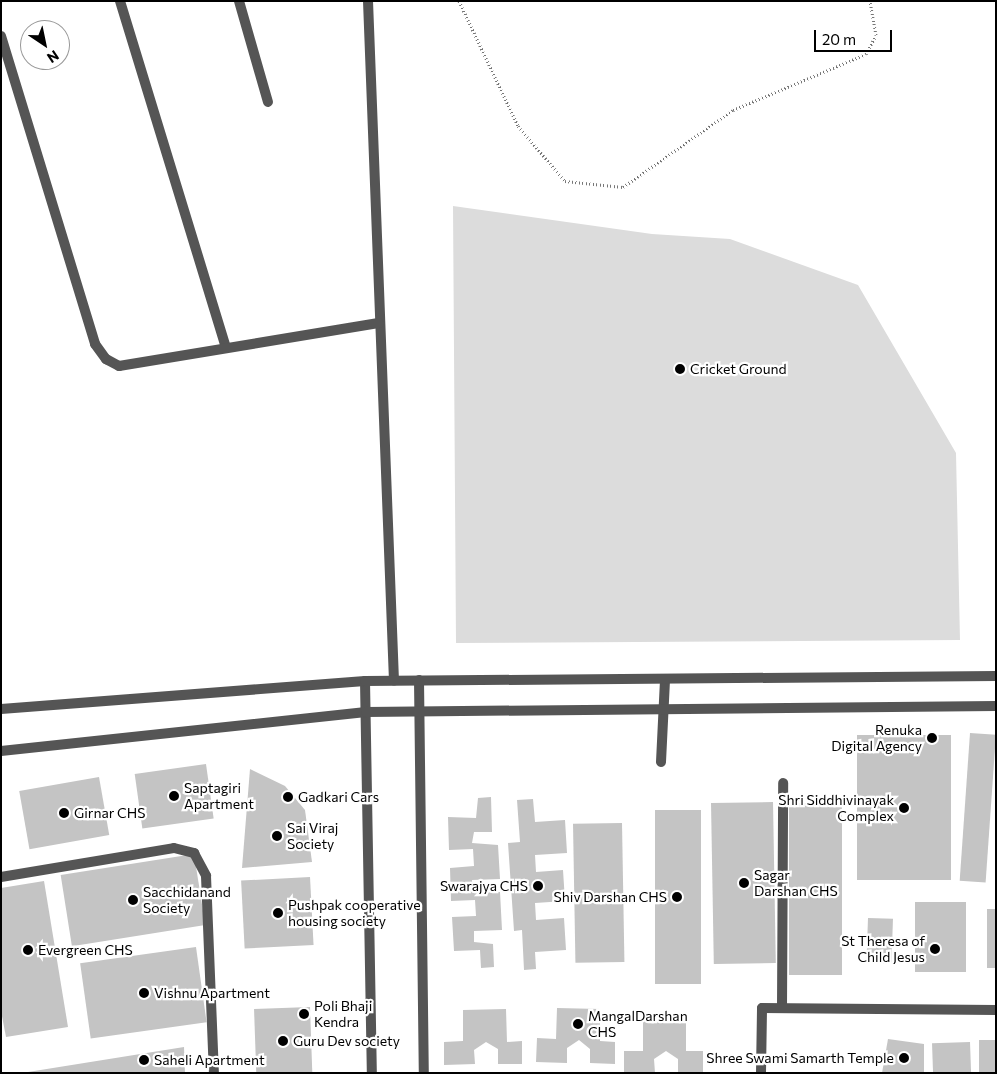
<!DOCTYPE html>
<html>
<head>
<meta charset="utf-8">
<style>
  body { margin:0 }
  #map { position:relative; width:997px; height:1074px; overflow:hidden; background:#fff; font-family:Commissioner,sans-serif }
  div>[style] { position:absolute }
  .green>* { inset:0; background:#dcdcdc }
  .building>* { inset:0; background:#c4c4c4; transform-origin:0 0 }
  .path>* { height:3px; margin-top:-1.5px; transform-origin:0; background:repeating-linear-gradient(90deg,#777 0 1px,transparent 0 3.5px) }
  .service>* { height:10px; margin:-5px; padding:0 5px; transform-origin:5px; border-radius:5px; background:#555 }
  .minor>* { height:10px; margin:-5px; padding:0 5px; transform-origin:5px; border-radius:5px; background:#555 }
  .tertiary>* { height:10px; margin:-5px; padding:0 5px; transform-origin:5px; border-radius:5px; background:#555 }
  .dots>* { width:14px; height:14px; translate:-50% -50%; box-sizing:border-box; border:2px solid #fff; border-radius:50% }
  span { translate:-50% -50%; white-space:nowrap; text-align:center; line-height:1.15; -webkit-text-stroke:4.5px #fff; paint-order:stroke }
  .poi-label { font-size:14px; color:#000 }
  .left { translate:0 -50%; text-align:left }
  .right { translate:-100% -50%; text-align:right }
  .frame { position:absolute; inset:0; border:2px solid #000; pointer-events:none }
  .north { position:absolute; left:20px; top:20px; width:50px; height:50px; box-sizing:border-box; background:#fff; border:1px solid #999; border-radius:50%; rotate:146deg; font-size:14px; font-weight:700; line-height:20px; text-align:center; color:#000 }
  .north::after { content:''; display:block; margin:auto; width:18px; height:22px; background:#000; clip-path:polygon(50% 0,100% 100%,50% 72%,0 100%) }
  .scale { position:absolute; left:814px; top:30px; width:78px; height:22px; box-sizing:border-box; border:2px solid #000; border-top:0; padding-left:6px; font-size:15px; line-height:18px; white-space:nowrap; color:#000; -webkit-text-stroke:4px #fff; paint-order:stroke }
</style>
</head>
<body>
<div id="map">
  <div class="green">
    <i style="clip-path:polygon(453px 206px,652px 234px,730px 239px,858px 285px,956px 453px,960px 640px,456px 643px)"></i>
  </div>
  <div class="building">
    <i style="left:970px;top:733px;width:26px;height:148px;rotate:4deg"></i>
    <i style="left:857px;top:735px;width:94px;height:145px"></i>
    <i style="left:206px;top:764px;width:55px;height:72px;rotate:82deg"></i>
    <i style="clip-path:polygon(250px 769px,285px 786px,305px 810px,312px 862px,242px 868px)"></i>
    <i style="left:99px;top:777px;width:59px;height:81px;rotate:80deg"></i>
    <i style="clip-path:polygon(491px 797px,492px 832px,474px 832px,472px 843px,498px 845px,500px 879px,472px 880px,473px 893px,500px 892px,502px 930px,474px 931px,474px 942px,493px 944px,494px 967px,481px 968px,480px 950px,454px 951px,452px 917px,476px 916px,475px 900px,451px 901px,450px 868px,474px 866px,473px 849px,449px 850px,448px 817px,476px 818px,478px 798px)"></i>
    <i style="clip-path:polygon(533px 799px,535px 822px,565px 820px,567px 853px,535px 855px,536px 872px,563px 870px,565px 901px,535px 903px,536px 920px,564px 918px,566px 950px,535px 952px,536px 969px,524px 970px,522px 930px,514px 931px,508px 843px,520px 842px,517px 800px)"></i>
    <i style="left:773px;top:802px;width:161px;height:62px;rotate:89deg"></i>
    <i style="left:842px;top:803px;width:172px;height:53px;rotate:90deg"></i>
    <i style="left:655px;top:810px;width:46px;height:174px"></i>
    <i style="left:622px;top:823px;width:139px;height:49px;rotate:89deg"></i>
    <i style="left:194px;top:854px;width:72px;height:135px;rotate:81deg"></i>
    <i style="left:310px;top:877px;width:68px;height:69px;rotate:87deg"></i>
    <i style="clip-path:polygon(44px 881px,68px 1027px,6px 1037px,1px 1011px,1px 888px)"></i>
    <i style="left:915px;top:902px;width:51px;height:70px"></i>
    <i style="left:987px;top:909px;width:9px;height:59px"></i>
    <i style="left:868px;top:918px;width:25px;height:45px;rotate:2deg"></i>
    <i style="left:196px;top:947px;width:76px;height:117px;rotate:82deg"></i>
    <i style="left:310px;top:1007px;width:66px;height:56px;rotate:88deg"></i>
    <i style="clip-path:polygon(557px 1008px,600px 1009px,600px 1041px,615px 1042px,615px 1064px,590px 1063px,590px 1049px,579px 1040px,567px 1048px,567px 1063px,536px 1062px,537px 1038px,556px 1039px)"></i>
    <i style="clip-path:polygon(506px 1009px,507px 1042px,522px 1041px,522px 1064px,498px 1064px,498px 1049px,486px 1042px,474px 1050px,475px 1064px,444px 1065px,444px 1042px,463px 1041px,463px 1010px)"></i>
    <i style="clip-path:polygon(686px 1019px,686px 1051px,703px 1051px,703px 1073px,678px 1073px,678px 1059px,666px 1051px,654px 1059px,655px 1073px,624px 1073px,624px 1051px,643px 1051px,643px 1020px)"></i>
    <i style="clip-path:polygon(888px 1039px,924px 1044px,924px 1073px,882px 1073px)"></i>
    <i style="left:979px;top:1040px;width:16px;height:33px"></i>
    <i style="left:970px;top:1042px;width:31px;height:38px;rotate:88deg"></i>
    <i style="clip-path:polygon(184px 1047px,185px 1073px,28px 1073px,28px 1072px)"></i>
  </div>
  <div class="path">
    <i style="left:459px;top:1px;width:138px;rotate:64.7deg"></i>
    <i style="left:518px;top:126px;width:72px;rotate:49.5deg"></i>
    <i style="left:565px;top:181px;width:58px;rotate:5.9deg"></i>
    <i style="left:623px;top:187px;width:134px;rotate:-35deg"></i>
    <i style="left:733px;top:110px;width:144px;rotate:-22.8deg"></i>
    <i style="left:866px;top:54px;width:21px;rotate:-62deg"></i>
    <i style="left:876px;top:35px;width:35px;rotate:-100deg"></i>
  </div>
  <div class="service">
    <i style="left:120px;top:1px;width:362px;rotate:73deg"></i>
    <i style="left:239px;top:1px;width:105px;rotate:74deg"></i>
    <i style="left:368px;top:1px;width:680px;rotate:87.81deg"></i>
    <i style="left:1px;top:36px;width:322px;rotate:73deg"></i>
    <i style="left:95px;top:344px;width:19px;rotate:54deg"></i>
    <i style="left:106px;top:359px;width:15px;rotate:28deg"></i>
    <i style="left:119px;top:366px;width:263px;rotate:-9.4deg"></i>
  </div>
  <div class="minor">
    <i style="left:661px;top:762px;width:81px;rotate:-87.2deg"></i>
    <i style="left:1px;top:877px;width:175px;rotate:-9.5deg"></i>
    <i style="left:174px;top:848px;width:21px;rotate:14deg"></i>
    <i style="left:194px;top:853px;width:26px;rotate:62deg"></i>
    <i style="left:206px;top:876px;width:197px;rotate:87.7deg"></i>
    <i style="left:782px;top:1008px;width:225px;rotate:-89.7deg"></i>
    <i style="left:761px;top:1073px;width:65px;rotate:-89.1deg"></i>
    <i style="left:762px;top:1008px;width:234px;rotate:0.5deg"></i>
  </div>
  <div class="tertiary">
    <i style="left:419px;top:680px;width:393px;rotate:89.3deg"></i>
    <i style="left:365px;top:681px;width:392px;rotate:89deg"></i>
    <i style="left:1px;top:709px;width:365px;rotate:-4.4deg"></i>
    <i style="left:365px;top:681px;width:631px;rotate:-0.45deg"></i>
    <i style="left:1px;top:751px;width:367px;rotate:-6.1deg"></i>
    <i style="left:366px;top:712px;width:630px;rotate:-0.55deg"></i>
  </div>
  <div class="dots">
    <i style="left:680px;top:369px;background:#000"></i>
    <i style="left:932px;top:738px;background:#000"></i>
    <i style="left:174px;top:796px;background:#000"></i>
    <i style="left:288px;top:797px;background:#000"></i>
    <i style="left:904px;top:808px;background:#000"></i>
    <i style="left:64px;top:813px;background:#000"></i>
    <i style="left:277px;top:836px;background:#000"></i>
    <i style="left:744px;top:883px;background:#000"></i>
    <i style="left:538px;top:886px;background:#000"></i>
    <i style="left:677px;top:897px;background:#000"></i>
    <i style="left:133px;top:900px;background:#000"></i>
    <i style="left:278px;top:913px;background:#000"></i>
    <i style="left:935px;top:949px;background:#000"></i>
    <i style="left:28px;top:950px;background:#000"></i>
    <i style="left:144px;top:993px;background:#000"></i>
    <i style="left:304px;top:1014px;background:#000"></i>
    <i style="left:578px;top:1024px;background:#000"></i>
    <i style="left:283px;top:1041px;background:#000"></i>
    <i style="left:904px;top:1058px;background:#000"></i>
    <i style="left:144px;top:1060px;background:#000"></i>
  </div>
  <div class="poi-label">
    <span class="left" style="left:690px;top:369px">Cricket Ground</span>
    <span class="right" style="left:922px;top:738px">Renuka<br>Digital Agency</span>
    <span class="left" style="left:184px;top:796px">Saptagiri<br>Apartment</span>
    <span class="left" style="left:298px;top:797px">Gadkari Cars</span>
    <span class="right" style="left:894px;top:808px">Shri Siddhivinayak<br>Complex</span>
    <span class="left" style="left:74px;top:813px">Girnar CHS</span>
    <span class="left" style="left:287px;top:836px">Sai Viraj<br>Society</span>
    <span class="left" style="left:754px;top:883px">Sagar<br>Darshan CHS</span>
    <span class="right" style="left:528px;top:886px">Swarajya CHS</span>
    <span class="left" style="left:143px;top:900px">Sacchidanand<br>Society</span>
    <span class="right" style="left:667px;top:897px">Shiv Darshan CHS</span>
    <span class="left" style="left:288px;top:913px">Pushpak cooperative<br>housing society</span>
    <span class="right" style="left:925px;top:949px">St Theresa of<br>Child Jesus</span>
    <span class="left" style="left:38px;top:950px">Evergreen CHS</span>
    <span class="left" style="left:154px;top:993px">Vishnu Apartment</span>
    <span class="left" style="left:314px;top:1014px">Poli Bhaji<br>Kendra</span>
    <span class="left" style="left:588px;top:1024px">MangalDarshan<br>CHS</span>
    <span class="left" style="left:293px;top:1041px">Guru Dev society</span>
    <span class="right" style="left:894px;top:1058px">Shree Swami Samarth Temple</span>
    <span class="left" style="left:154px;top:1060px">Saheli Apartment</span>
  </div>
  <div class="frame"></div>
  <div class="north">N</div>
  <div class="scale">20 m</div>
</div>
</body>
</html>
